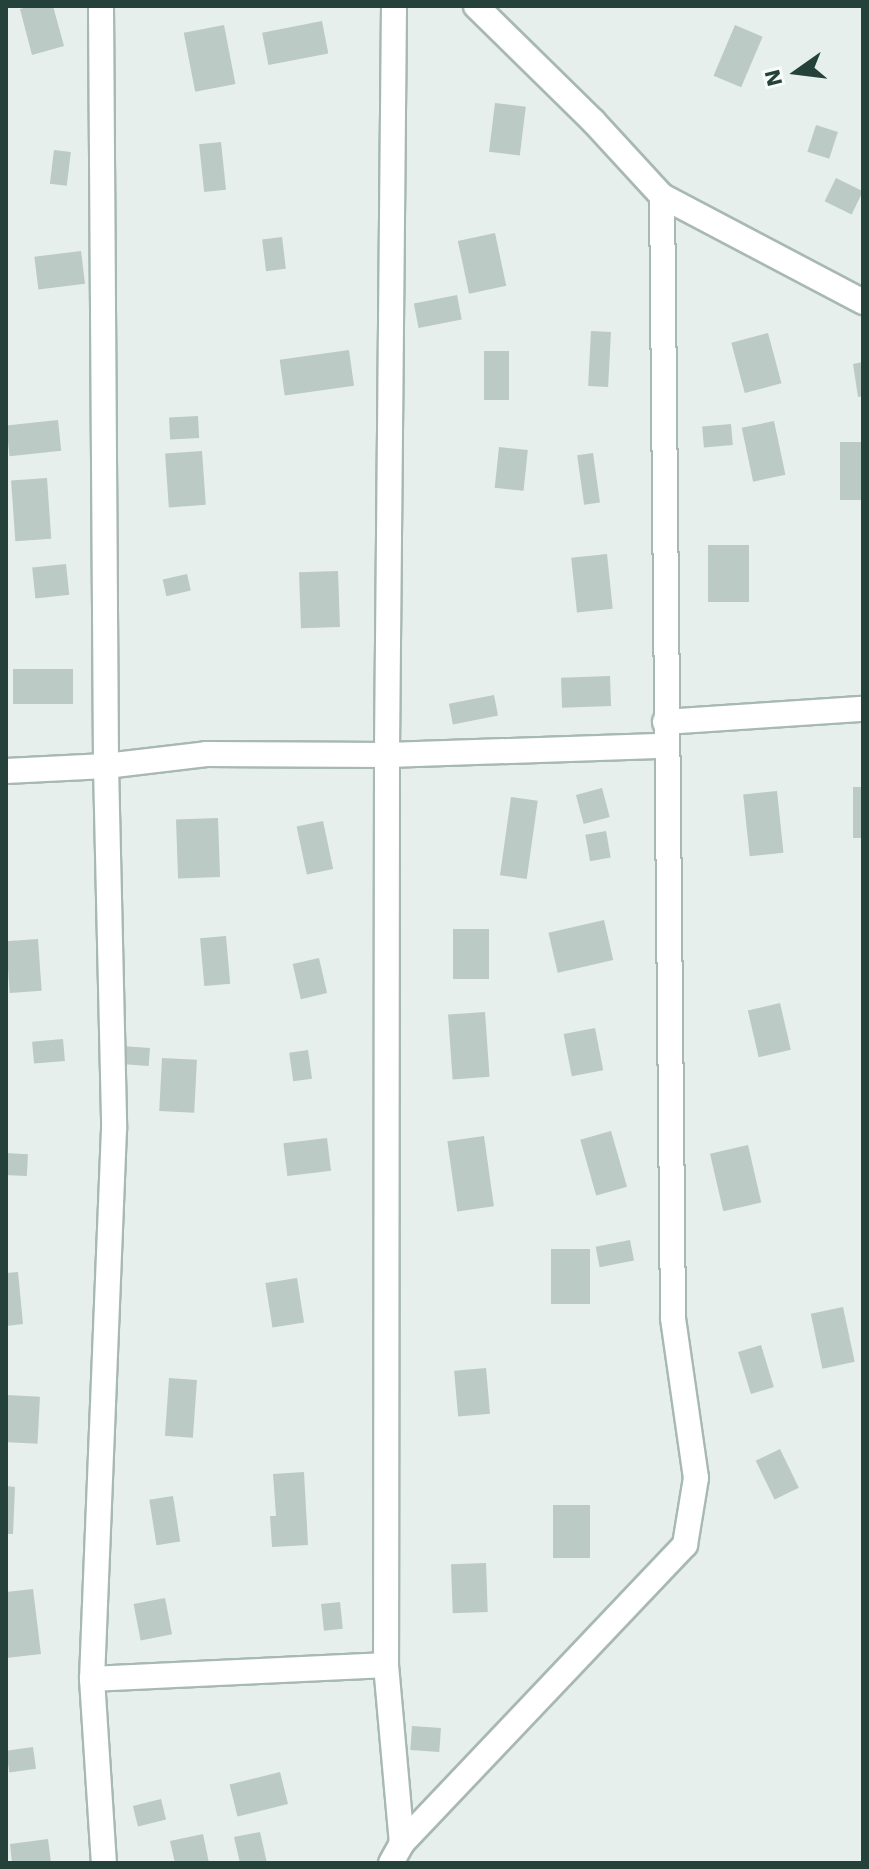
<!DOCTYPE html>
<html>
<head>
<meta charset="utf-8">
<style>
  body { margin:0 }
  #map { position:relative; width:869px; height:1869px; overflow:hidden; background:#e6efeb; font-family:"Work Sans",sans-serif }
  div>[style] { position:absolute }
  .building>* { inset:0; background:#bbcac4; transform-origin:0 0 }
  .roads { filter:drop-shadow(2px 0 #a8b8b2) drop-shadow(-2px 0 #a8b8b2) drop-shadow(0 2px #a8b8b2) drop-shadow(0 -2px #a8b8b2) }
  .street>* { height:24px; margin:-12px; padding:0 12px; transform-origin:12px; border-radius:12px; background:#fff }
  span { translate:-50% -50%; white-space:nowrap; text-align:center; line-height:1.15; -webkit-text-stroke:6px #f7fbf9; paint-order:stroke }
  .frame { position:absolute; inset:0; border:8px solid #24423a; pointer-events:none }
  .north { position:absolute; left:757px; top:32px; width:80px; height:80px; -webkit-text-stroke:6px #f7fbf9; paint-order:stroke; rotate:256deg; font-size:22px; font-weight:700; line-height:32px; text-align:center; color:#24423a }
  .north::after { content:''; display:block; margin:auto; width:28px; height:36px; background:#24423a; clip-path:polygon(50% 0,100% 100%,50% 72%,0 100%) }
</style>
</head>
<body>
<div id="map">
  <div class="building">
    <i style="clip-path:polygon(31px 6px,53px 6px,64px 46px,32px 55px,20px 9px)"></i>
    <i style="left:322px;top:21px;width:33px;height:61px;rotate:79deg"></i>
    <i style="left:224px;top:25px;width:60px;height:41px;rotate:79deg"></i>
    <i style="left:735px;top:25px;width:30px;height:55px;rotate:23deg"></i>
    <i style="left:495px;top:103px;width:31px;height:49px;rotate:7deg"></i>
    <i style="left:816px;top:125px;width:23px;height:28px;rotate:18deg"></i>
    <i style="left:221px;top:142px;width:48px;height:22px;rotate:84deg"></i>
    <i style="left:54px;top:150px;width:17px;height:34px;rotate:7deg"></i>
    <i style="left:836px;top:178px;width:30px;height:26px;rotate:26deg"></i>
    <i style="left:495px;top:233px;width:54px;height:38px;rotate:78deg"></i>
    <i style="left:282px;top:237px;width:32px;height:20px;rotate:83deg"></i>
    <i style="left:81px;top:251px;width:33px;height:47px;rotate:83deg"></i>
    <i style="left:457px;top:295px;width:25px;height:44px;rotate:79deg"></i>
    <i style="left:591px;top:331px;width:20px;height:55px;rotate:3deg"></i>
    <i style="left:768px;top:333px;width:52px;height:38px;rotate:75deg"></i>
    <i style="left:349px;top:350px;width:36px;height:70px;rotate:82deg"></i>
    <i style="left:484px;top:351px;width:25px;height:49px"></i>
    <i style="clip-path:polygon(863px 362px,863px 396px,858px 397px,853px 364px)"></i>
    <i style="left:198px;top:416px;width:22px;height:29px;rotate:87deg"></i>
    <i style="left:58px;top:420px;width:31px;height:52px;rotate:84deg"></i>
    <i style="left:774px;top:421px;width:55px;height:33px;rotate:78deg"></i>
    <i style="left:731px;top:424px;width:21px;height:29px;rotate:85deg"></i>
    <i style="left:840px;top:442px;width:23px;height:58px"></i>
    <i style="left:499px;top:447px;width:29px;height:41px;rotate:6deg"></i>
    <i style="left:202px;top:451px;width:54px;height:37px;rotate:86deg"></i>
    <i style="left:593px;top:453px;width:50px;height:16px;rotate:82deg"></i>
    <i style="left:47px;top:478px;width:61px;height:36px;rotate:86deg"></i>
    <i style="left:708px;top:545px;width:41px;height:57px"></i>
    <i style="left:607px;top:554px;width:55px;height:36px;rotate:84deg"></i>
    <i style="left:66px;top:564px;width:31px;height:34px;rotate:84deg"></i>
    <i style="left:338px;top:571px;width:56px;height:39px;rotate:88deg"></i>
    <i style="left:187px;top:574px;width:17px;height:25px;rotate:77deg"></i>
    <i style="left:13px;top:669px;width:60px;height:35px"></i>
    <i style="left:610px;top:676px;width:30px;height:49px;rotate:88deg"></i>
    <i style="left:494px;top:695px;width:21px;height:46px;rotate:79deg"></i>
    <i style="left:853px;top:787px;width:10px;height:51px"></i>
    <i style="left:602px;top:788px;width:30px;height:27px;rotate:75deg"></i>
    <i style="left:777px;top:791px;width:62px;height:34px;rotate:84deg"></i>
    <i style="left:511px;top:797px;width:27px;height:79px;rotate:8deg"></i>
    <i style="left:218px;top:818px;width:59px;height:42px;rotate:88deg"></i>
    <i style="left:323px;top:821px;width:49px;height:27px;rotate:78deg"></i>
    <i style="left:606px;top:831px;width:27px;height:21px;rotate:80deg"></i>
    <i style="left:604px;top:920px;width:41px;height:57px;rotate:77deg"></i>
    <i style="left:453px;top:929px;width:36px;height:50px"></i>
    <i style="left:226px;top:936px;width:48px;height:26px;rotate:85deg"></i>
    <i style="left:38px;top:939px;width:52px;height:32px;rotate:86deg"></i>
    <i style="left:319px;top:958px;width:36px;height:27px;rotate:77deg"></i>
    <i style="left:780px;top:1003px;width:48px;height:33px;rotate:77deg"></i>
    <i style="left:485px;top:1012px;width:65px;height:37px;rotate:86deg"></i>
    <i style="left:595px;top:1028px;width:43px;height:32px;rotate:79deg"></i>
    <i style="left:63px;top:1039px;width:22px;height:31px;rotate:85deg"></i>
    <i style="left:122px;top:1046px;width:28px;height:18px;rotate:4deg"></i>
    <i style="left:308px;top:1050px;width:29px;height:19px;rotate:82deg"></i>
    <i style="left:162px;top:1058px;width:35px;height:53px;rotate:3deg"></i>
    <i style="left:611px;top:1131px;width:58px;height:32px;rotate:74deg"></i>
    <i style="left:484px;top:1136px;width:71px;height:37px;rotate:82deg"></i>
    <i style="left:327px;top:1138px;width:33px;height:44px;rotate:83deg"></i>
    <i style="left:748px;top:1145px;width:59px;height:39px;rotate:77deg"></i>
    <i style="left:6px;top:1153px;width:22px;height:22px;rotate:3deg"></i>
    <i style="left:630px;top:1240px;width:21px;height:35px;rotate:79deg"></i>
    <i style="left:551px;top:1249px;width:39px;height:55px"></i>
    <i style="clip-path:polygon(18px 1272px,23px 1324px,6px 1326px,6px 1273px)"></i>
    <i style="left:297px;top:1278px;width:45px;height:32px;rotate:81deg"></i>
    <i style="left:843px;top:1307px;width:56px;height:33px;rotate:78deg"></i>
    <i style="left:761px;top:1345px;width:44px;height:24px;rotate:73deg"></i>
    <i style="left:486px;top:1368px;width:46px;height:32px;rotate:85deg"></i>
    <i style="left:169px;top:1378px;width:28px;height:58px;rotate:4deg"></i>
    <i style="left:6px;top:1395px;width:34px;height:47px;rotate:3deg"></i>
    <i style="left:780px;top:1449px;width:43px;height:27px;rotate:64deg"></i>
    <i style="clip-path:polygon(304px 1472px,308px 1545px,272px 1547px,270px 1516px,276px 1516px,273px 1474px)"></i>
    <i style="clip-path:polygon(6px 1486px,15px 1487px,13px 1534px,6px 1534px)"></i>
    <i style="left:173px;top:1496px;width:46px;height:24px;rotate:81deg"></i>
    <i style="left:553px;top:1505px;width:37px;height:53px"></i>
    <i style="left:486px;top:1563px;width:49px;height:35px;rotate:88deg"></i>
    <i style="clip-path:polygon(33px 1589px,41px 1654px,6px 1658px,6px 1592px)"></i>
    <i style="left:165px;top:1598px;width:37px;height:32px;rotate:79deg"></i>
    <i style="left:340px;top:1602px;width:27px;height:19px;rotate:84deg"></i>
    <i style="left:412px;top:1726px;width:29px;height:24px;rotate:4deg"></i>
    <i style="left:33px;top:1747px;width:22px;height:27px;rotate:82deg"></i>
    <i style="left:280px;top:1772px;width:33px;height:52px;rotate:76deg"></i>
    <i style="left:161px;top:1799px;width:21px;height:29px;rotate:76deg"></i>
    <i style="clip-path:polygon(260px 1832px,267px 1863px,240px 1863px,234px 1837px)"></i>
    <i style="clip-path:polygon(203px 1834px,209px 1863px,175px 1863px,170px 1841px)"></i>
    <i style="clip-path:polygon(48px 1839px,51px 1863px,12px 1863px,10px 1844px)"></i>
  </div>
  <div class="roads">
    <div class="street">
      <i style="left:101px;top:6px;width:760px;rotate:89.62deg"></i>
      <i style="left:106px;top:766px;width:363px;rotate:88.7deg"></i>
      <i style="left:114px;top:1129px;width:550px;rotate:92.29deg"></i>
      <i style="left:92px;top:1679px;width:184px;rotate:86.3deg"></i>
      <i style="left:394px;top:6px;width:749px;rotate:90.54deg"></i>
      <i style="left:387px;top:755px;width:910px;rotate:90.06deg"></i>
      <i style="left:386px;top:1665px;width:179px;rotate:84.9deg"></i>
      <i style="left:476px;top:6px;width:164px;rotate:44.5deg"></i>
      <i style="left:593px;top:121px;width:102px;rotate:47.4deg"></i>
      <i style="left:662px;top:196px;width:227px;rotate:27.8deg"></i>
      <i style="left:665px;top:722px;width:198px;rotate:-3.8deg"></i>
      <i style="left:6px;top:771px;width:100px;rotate:-2.9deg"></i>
      <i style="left:106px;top:766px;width:101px;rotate:-6.8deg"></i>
      <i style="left:206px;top:754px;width:181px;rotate:0.3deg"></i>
      <i style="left:387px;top:755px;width:278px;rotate:-1.9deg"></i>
      <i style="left:92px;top:1679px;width:294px;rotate:-2.7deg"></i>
      <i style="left:391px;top:1863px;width:23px;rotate:-61deg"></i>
      <i style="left:402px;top:1843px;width:411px;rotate:-46.5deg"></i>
      <i style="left:685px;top:1545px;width:68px;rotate:-80.7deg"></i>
      <i style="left:696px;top:1478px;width:162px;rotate:-98.2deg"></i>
      <i style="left:673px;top:1318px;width:1122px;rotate:-90.56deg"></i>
    </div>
  </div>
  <div class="frame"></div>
  <div class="north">N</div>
</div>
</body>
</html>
